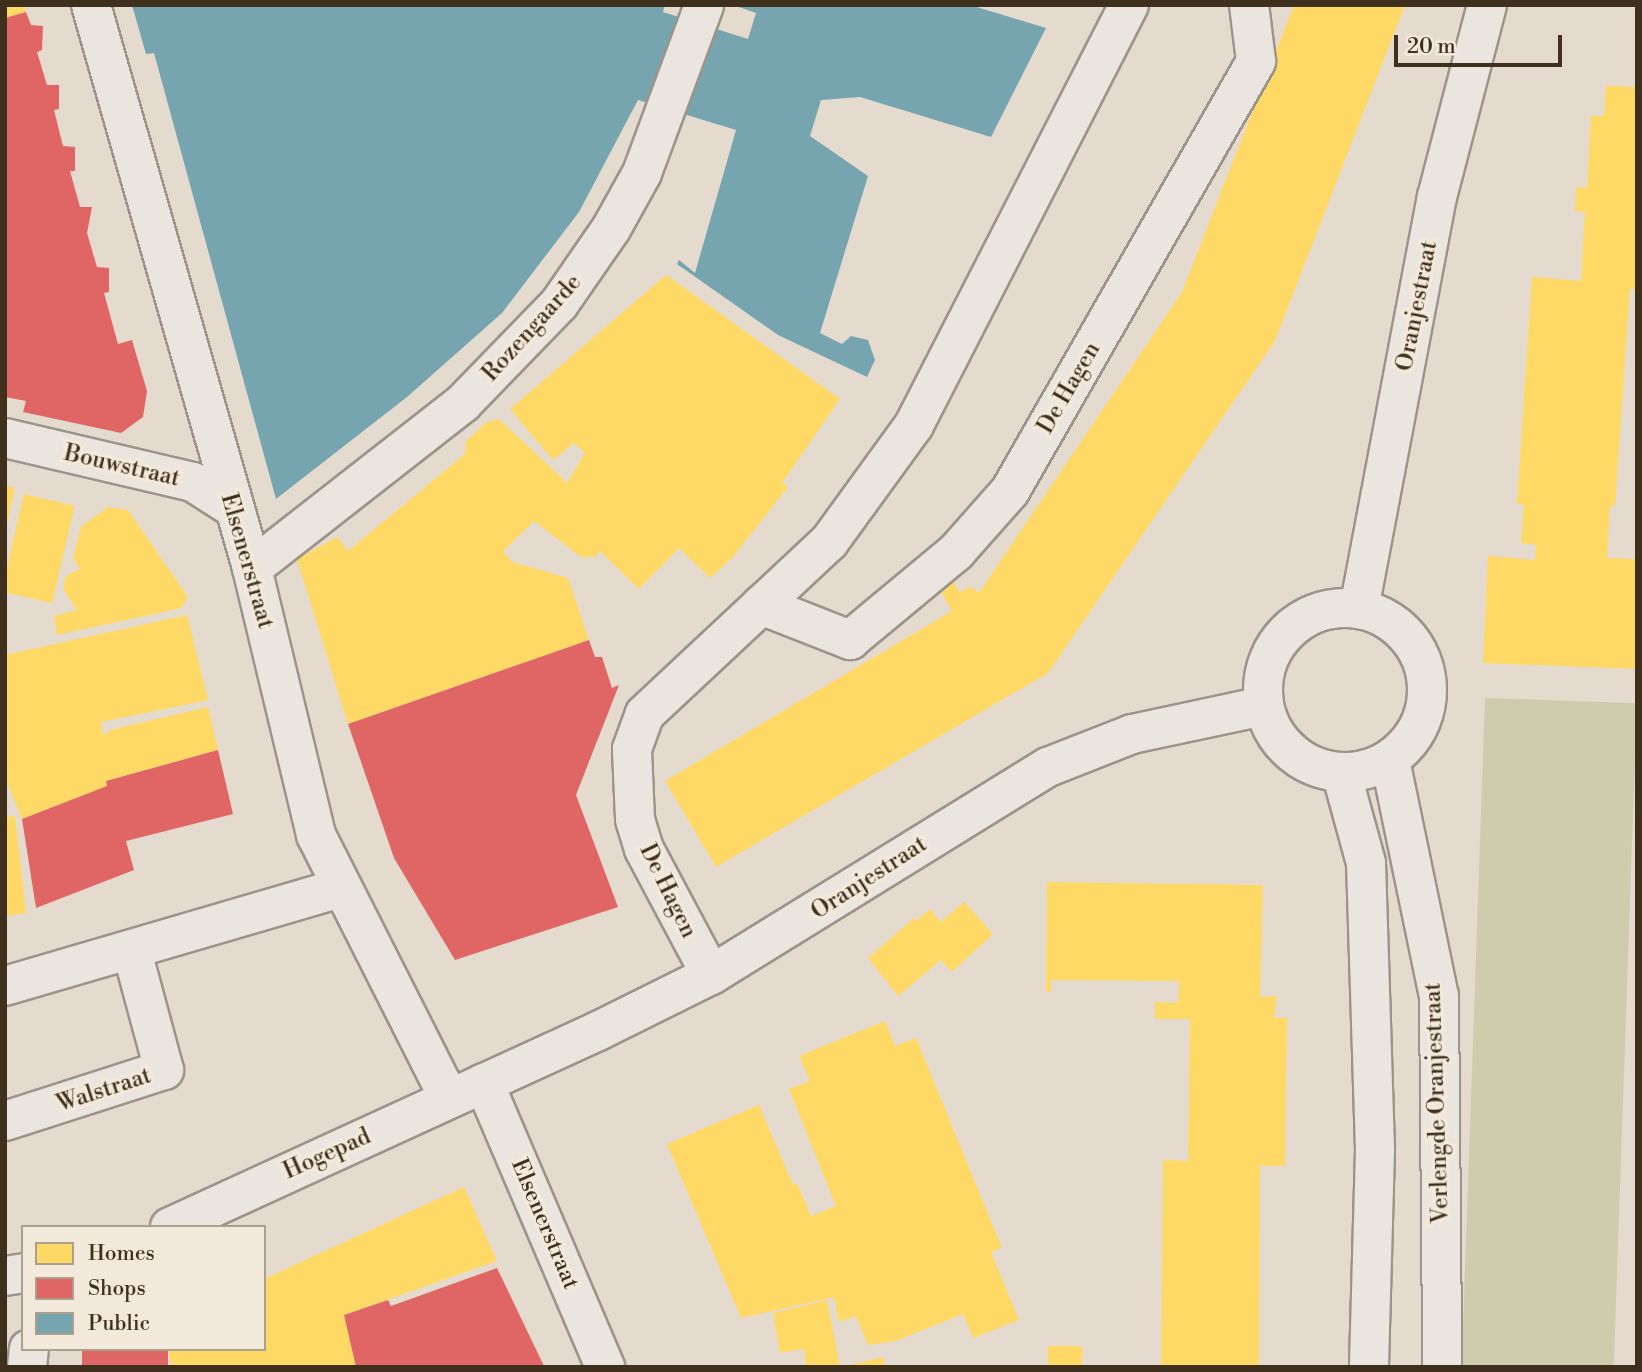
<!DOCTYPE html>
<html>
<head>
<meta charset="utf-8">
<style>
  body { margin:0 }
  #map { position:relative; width:1642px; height:1372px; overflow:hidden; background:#e4dbce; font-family:"Libre Bodoni",serif }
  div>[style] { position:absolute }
  .green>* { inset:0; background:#ceccad; transform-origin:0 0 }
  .homes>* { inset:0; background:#ffd966; transform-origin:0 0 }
  .shops>* { inset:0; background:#e06666; transform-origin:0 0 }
  .public>* { inset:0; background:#76a5af }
  .roads { filter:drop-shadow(2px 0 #9b948a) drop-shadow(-2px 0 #9b948a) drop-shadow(0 2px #9b948a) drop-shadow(0 -2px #9b948a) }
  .minor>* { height:38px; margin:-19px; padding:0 19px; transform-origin:19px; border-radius:19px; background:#eae5df }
  .minor>.ring { margin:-19px; padding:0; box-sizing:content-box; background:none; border:38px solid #eae5df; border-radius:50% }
  span { translate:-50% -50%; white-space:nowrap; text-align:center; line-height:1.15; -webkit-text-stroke:7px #f3e9da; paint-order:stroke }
  .street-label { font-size:23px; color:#3e301d }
  .frame { position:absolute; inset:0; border:7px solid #3e301d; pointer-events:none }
  .legend { position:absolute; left:21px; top:1225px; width:245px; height:126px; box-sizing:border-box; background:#f3e9da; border:2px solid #ab9f8e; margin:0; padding:9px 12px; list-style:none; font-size:21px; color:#3e301d }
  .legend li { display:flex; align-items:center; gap:14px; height:35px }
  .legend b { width:35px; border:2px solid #ab9f8e }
  .scale { position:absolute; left:1394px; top:35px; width:168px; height:32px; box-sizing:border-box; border:4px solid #3e301d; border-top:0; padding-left:9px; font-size:21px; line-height:24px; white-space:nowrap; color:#3e301d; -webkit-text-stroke:5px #f3e9da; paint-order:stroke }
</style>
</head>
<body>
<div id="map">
  <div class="green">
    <i style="left:1485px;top:698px;width:152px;height:669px;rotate:2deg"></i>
  </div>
  <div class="homes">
    <i style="clip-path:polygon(5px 5px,24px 5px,26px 12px,5px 18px)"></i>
    <i style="clip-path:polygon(1294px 5px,1405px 5px,1275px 341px,1048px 673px,716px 867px,665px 781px,952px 611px,935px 581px,949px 573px,960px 593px,970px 587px,979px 593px,1182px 292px)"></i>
    <i style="clip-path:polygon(1606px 86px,1637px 87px,1637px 290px,1630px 289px,1615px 506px,1610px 506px,1607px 558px,1637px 559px,1637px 669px,1483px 663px,1488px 556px,1535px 560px,1536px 545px,1521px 543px,1524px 505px,1517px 504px,1532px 277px,1581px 281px,1585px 212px,1575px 211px,1576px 187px,1587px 188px,1591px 116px,1604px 116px)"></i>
    <i style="clip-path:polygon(666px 275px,840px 399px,782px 483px,788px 487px,732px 558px,710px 578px,679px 548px,639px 589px,600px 551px,595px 557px,581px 557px,534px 521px,503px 551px,512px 562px,568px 578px,589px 640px,348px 724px,297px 559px,337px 537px,348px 551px,465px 454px,466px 441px,487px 422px,499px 419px,567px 483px,585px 453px,574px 443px,553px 460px,510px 409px)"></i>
    <i style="clip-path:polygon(5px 486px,15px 488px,6px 528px,5px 528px)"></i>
    <i style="left:24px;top:494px;width:52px;height:100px;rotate:13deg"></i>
    <i style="clip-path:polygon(108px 507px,128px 510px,188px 597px,181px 608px,57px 635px,54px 616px,77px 610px,63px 589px,66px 576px,80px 569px,73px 558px,81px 527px)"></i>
    <i style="clip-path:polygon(187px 615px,208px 700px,101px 722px,104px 736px,110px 730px,208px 707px,218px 750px,106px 781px,107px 786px,22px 819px,5px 777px,5px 655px)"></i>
    <i style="clip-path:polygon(15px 816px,26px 913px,5px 916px,5px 817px)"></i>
    <i style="clip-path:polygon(1047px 882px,1263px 885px,1260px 997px,1277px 996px,1274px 1018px,1287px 1018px,1285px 1166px,1260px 1166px,1259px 1367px,1161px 1367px,1163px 1160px,1188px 1161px,1190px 1019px,1155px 1019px,1155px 1002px,1178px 1003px,1179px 981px,1051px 980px,1051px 992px,1046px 992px)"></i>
    <i style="clip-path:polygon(964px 902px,993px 934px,952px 972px,941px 960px,898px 996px,868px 958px,914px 918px,916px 921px,930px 909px,941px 922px)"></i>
    <i style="clip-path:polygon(885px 1021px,895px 1046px,916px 1038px,1002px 1248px,991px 1252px,1019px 1320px,973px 1338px,963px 1314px,896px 1341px,868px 1345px,856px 1316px,839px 1322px,834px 1297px,741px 1318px,667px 1144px,759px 1105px,793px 1185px,797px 1183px,811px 1216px,836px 1206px,789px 1089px,810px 1081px,799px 1056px)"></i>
    <i style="clip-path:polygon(464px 1187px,497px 1261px,344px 1315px,356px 1367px,172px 1367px,168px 1349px,264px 1349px,264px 1279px)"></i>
    <i style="clip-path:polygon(827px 1300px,840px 1367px,806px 1367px,804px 1349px,780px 1353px,773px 1313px)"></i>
    <i style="left:1048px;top:1346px;width:34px;height:21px"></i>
    <i style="clip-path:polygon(883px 1357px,885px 1367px,846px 1367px,846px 1366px)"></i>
  </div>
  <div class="shops">
    <i style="clip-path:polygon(26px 12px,31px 25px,43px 26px,42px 50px,37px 52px,47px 85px,59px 85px,59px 109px,54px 110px,63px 146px,75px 147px,75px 171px,70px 171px,80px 207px,92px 207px,87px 233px,97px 267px,109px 268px,109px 292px,104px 293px,118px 344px,132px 340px,147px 391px,143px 417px,121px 433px,23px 412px,26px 401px,5px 397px,5px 18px)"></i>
    <i style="clip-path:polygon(589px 640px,595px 657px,602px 657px,612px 688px,619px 685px,576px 795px,618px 907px,455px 960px,394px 858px,348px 724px)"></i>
    <i style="clip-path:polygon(218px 750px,233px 814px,126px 841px,134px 870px,36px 908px,22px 819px,107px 786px,106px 781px)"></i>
    <i style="clip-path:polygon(497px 1268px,544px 1366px,356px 1367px,344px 1315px,388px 1300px,391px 1306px)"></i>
    <i style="left:82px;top:1349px;width:86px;height:19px"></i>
  </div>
  <div class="public">
    <i style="clip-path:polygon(132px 5px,665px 5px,663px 12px,748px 39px,756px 13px,733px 5px,970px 5px,1046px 28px,991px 137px,860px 97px,821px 100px,810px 136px,868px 176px,820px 333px,842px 344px,851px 336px,868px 340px,875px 360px,867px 377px,778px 335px,677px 264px,679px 260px,695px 273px,736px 130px,638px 100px,579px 212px,502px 313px,407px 397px,276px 499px,154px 53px,146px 54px)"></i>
  </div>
  <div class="roads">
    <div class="minor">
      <i style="left:91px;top:5px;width:586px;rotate:74.04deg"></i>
      <i style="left:252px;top:568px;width:275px;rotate:76.5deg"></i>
      <i style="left:316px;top:835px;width:295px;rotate:63.2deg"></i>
      <i style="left:5px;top:438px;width:193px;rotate:13.2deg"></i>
      <i style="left:193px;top:482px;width:46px;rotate:32.7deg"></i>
      <i style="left:252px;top:568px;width:268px;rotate:-38deg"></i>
      <i style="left:463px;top:403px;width:138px;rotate:-45.9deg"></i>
      <i style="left:559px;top:304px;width:91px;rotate:-55.3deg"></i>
      <i style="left:611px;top:229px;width:64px;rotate:-61deg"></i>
      <i style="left:642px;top:173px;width:179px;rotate:-69.7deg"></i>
      <i style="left:761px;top:605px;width:96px;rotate:21.5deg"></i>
      <i style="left:850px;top:640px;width:138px;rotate:-39.7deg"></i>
      <i style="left:956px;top:552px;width:81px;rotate:-48.5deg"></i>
      <i style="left:1010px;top:491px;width:495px;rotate:-60.2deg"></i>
      <i style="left:1256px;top:61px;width:56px;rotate:-97.1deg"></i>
      <i class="ring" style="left:1263px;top:608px;width:126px;height:126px"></i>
      <i style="left:1359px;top:609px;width:419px;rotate:-79.3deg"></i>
      <i style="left:1437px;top:197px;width:198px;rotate:-75.4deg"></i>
      <i style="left:1390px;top:760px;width:241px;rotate:78.3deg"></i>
      <i style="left:1439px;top:996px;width:371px;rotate:89.5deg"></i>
      <i style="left:1341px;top:772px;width:94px;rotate:74.6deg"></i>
      <i style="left:1366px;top:863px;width:287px;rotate:88.2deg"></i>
      <i style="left:1375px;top:1150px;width:217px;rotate:91.6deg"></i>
      <i style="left:711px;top:975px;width:143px;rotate:-118deg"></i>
      <i style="left:644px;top:849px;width:31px;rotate:-107deg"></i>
      <i style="left:635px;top:819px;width:70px;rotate:-92.5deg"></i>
      <i style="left:632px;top:749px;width:37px;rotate:-70deg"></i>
      <i style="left:645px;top:714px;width:252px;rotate:-43.1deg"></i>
      <i style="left:829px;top:542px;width:145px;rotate:-54deg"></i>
      <i style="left:914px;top:425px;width:472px;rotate:-62.9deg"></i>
      <i style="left:5px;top:986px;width:349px;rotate:-16.3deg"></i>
      <i style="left:484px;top:1083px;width:309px;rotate:66.9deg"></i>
      <i style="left:5px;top:1121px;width:167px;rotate:-17.8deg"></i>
      <i style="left:164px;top:1070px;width:123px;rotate:-105.1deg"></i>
      <i style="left:170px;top:1227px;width:471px;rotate:-24.6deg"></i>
      <i style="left:598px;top:1031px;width:126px;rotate:-26.4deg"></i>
      <i style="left:711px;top:975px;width:396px;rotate:-31.7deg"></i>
      <i style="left:1048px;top:767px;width:90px;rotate:-21.4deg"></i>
      <i style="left:1132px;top:734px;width:135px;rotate:-12deg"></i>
      <i style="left:5px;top:1276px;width:18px;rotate:-9deg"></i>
      <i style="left:27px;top:1367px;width:18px;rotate:-84deg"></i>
    </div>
  </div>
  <div class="street-label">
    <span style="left:1417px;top:306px;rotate:-79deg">Oranjestraat</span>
    <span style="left:532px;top:328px;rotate:-48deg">Rozengaarde</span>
    <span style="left:1069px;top:388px;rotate:-60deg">De Hagen</span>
    <span style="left:122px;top:466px;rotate:13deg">Bouwstraat</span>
    <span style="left:247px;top:561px;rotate:74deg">Elsenerstraat</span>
    <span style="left:869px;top:878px;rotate:-33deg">Oranjestraat</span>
    <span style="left:668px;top:891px;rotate:64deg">De Hagen</span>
    <span style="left:104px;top:1090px;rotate:-18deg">Walstraat</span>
    <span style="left:1437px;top:1103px;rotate:-92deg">Verlengde Oranjestraat</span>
    <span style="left:327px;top:1154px;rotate:-24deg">Hogepad</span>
    <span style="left:545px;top:1224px;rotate:67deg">Elsenerstraat</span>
  </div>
  <div class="frame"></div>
  <ul class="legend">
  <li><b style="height:19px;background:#ffd966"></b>Homes</li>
  <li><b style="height:19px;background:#e06666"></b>Shops</li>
  <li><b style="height:19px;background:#76a5af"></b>Public</li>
  </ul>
  <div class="scale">20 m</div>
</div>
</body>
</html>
